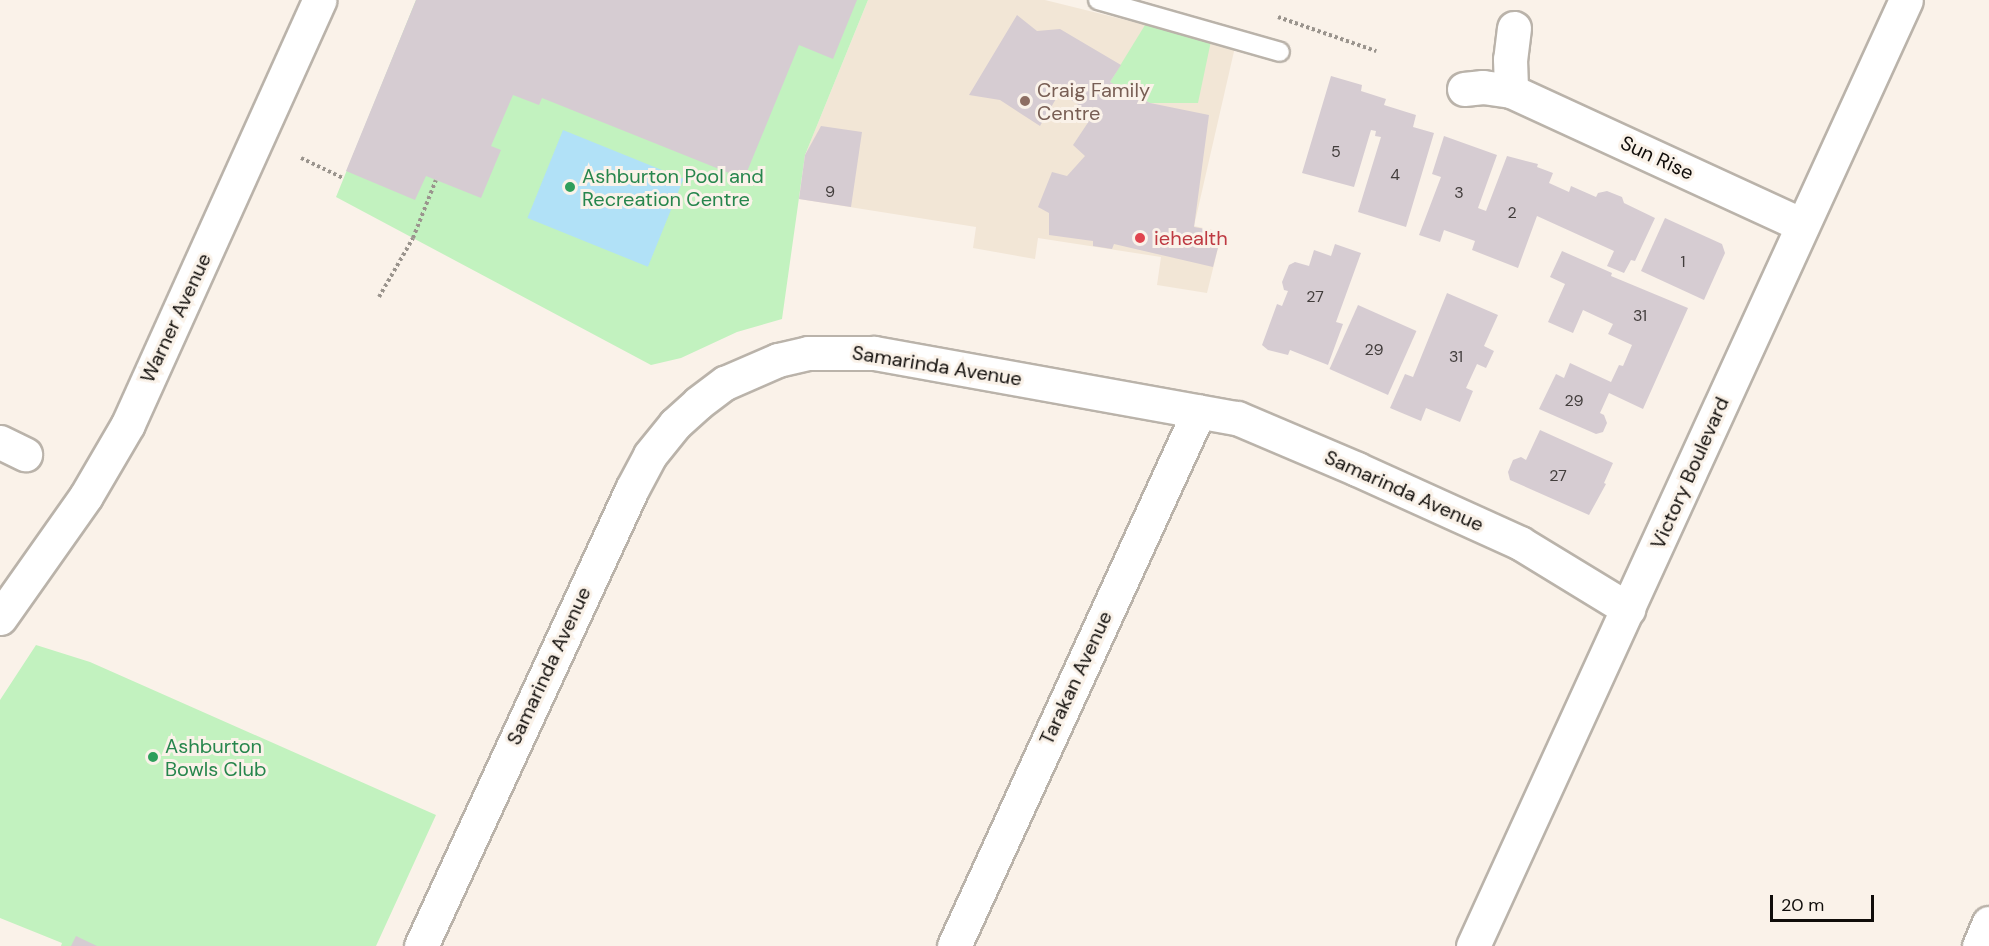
<!DOCTYPE html>
<html>
<head>
<meta charset="utf-8">
<style>
  body { margin:0 }
  #map { position:relative; width:1989px; height:946px; overflow:hidden; background:#faf2e9; font-family:"DM Sans",sans-serif }
  div>[style] { position:absolute }
  .built>* { inset:0; background:#f2e6d6 }
  .green>* { inset:0; background:#c2f2bf }
  .water>* { inset:0; background:#b1e1f7; transform-origin:0 0 }
  .building>* { inset:0; background:#d6ccd2; transform-origin:0 0 }
  .path>* { height:4px; margin-top:-2px; transform-origin:0; background:repeating-linear-gradient(90deg,#9a948d 0 3px,transparent 0 6px) }
  .roads { filter:drop-shadow(2px 0 #bab3aa) drop-shadow(-2px 0 #bab3aa) drop-shadow(0 2px #bab3aa) drop-shadow(0 -2px #bab3aa) }
  .service>* { height:18px; margin:-9px; padding:0 9px; transform-origin:9px; border-radius:9px; background:#fff }
  .minor>* { height:33px; margin:-16.5px; padding:0 16.5px; transform-origin:16.5px; border-radius:16.5px; background:#fff }
  .tertiary>* { height:33px; margin:-16.5px; padding:0 16.5px; transform-origin:16.5px; border-radius:16.5px; background:#fff }
  .dots>* { width:16px; height:16px; translate:-50% -50%; box-sizing:border-box; border:3px solid #faf2e9; border-radius:50% }
  span { translate:-50% -50%; white-space:nowrap; text-align:center; line-height:1.15; -webkit-text-stroke:6px #faf2e9; paint-order:stroke }
  .number-label { font-size:16px; color:#423d3c }
  .number-label span { -webkit-text-stroke-width:0 }
  .education-label { font-size:20px; color:#785e54 }
  .left { translate:0 -50%; text-align:left }
  .street-label { font-size:20px; color:#100d0a }
  .leisure-label { font-size:20px; color:#27864d }
  .health-label { font-size:20px; color:#be3a42 }
  .scale { position:absolute; left:1770px; top:895px; width:104px; height:27px; box-sizing:border-box; border:3px solid #100d0a; border-top:0; padding-left:8px; font-size:18px; line-height:21px; white-space:nowrap; color:#100d0a; -webkit-text-stroke:4px #faf2e9; paint-order:stroke }
</style>
</head>
<body>
<div id="map">
  <div class="built">
    <i style="clip-path:polygon(868px 0,1045px 0,1235px 47px,1194px 226px,1222px 232px,1207px 293px,1157px 285px,1161px 257px,1038px 238px,1035px 259px,973px 248px,976px 227px,799px 199px,805px 155px)"></i>
  </div>
  <div class="green">
    <i style="clip-path:polygon(416px 0,868px 0,805px 155px,782px 319px,737px 332px,681px 358px,651px 365px,336px 197px)"></i>
    <i style="clip-path:polygon(1145px 25px,1211px 41px,1198px 103px,1150px 103px,1110px 82px)"></i>
    <i style="clip-path:polygon(36px 645px,90px 662px,436px 815px,376px 946px,61px 946px,62px 943px,0 918px,0 700px)"></i>
  </div>
  <div class="water">
    <i style="left:563px;top:130px;width:130px;height:95px;rotate:22deg"></i>
  </div>
  <div class="building">
    <i style="clip-path:polygon(416px 0,857px 0,833px 59px,799px 45px,744px 179px,542px 98px,539px 105px,513px 95px,491px 146px,501px 150px,481px 198px,426px 176px,415px 200px,346px 171px)"></i>
    <i style="clip-path:polygon(1017px 15px,1037px 31px,1060px 29px,1121px 65px,1110px 82px,1150px 103px,1209px 115px,1194px 227px,1222px 232px,1213px 267px,1114px 244px,1112px 249px,1093px 246px,1093px 241px,1049px 235px,1049px 213px,1038px 207px,1052px 172px,1067px 176px,1085px 156px,1073px 145px,1093px 115px,1060px 92px,1040px 126px,1000px 100px,969px 95px)"></i>
    <i style="clip-path:polygon(1331px 76px,1362px 85px,1361px 91px,1386px 99px,1384px 105px,1416px 115px,1413px 127px,1434px 133px,1406px 227px,1358px 212px,1381px 137px,1375px 136px,1376px 131px,1371px 130px,1354px 187px,1302px 173px)"></i>
    <i style="clip-path:polygon(821px 126px,862px 132px,851px 207px,799px 199px,805px 155px)"></i>
    <i style="clip-path:polygon(1444px 136px,1497px 155px,1478px 208px,1486px 211px,1507px 156px,1538px 164px,1537px 167px,1553px 173px,1549px 183px,1569px 192px,1571px 186px,1596px 197px,1598px 193px,1607px 191px,1622px 197px,1624px 203px,1655px 218px,1635px 261px,1631px 260px,1624px 273px,1607px 266px,1614px 251px,1537px 216px,1518px 268px,1472px 250px,1475px 241px,1444px 230px,1440px 242px,1419px 235px,1441px 177px,1432px 174px)"></i>
    <i style="clip-path:polygon(1665px 218px,1722px 244px,1725px 253px,1704px 300px,1641px 271px)"></i>
    <i style="clip-path:polygon(1335px 244px,1361px 253px,1336px 322px,1343px 324px,1328px 365px,1290px 350px,1288px 355px,1268px 350px,1262px 345px,1277px 304px,1282px 306px,1288px 291px,1284px 290px,1282px 282px,1289px 265px,1295px 262px,1309px 266px,1314px 250px,1331px 256px)"></i>
    <i style="clip-path:polygon(1562px 251px,1612px 273px,1611px 276px,1688px 308px,1643px 409px,1609px 393px,1600px 413px,1604px 415px,1607px 423px,1603px 432px,1596px 434px,1539px 409px,1556px 374px,1564px 378px,1570px 363px,1611px 382px,1619px 365px,1623px 366px,1632px 345px,1608px 334px,1613px 324px,1583px 310px,1573px 333px,1548px 322px,1565px 284px,1550px 277px)"></i>
    <i style="clip-path:polygon(1447px 293px,1498px 315px,1484px 346px,1494px 351px,1486px 368px,1477px 364px,1466px 388px,1473px 391px,1460px 422px,1426px 408px,1421px 421px,1390px 408px,1405px 374px,1413px 377px)"></i>
    <i style="left:1358px;top:305px;width:64px;height:70px;rotate:24deg"></i>
    <i style="clip-path:polygon(1540px 430px,1613px 463px,1604px 483px,1606px 484px,1589px 515px,1510px 480px,1508px 472px,1513px 460px,1521px 457px,1526px 460px)"></i>
    <i style="clip-path:polygon(76px 936px,97px 946px,71px 946px)"></i>
  </div>
  <div class="path">
    <i style="left:1278px;top:17px;width:104px;rotate:19.1deg"></i>
    <i style="left:301px;top:158px;width:47px;rotate:25.5deg"></i>
    <i style="left:379px;top:297px;width:68px;rotate:-60deg"></i>
    <i style="left:413px;top:238px;width:62px;rotate:-68.4deg"></i>
  </div>
  <div class="roads">
    <div class="service">
      <i style="left:1098px;top:0;width:189px;rotate:15.9deg"></i>
    </div>
    <div class="minor">
      <i style="left:1514px;top:28px;width:31px;rotate:97deg"></i>
      <i style="left:1510px;top:59px;width:32px;rotate:88deg"></i>
      <i style="left:1511px;top:91px;width:320px;rotate:24.7deg"></i>
      <i style="left:1464px;top:89px;width:19px;rotate:-6deg"></i>
      <i style="left:1483px;top:87px;width:28px;rotate:8deg"></i>
      <i style="left:0;top:442px;width:28px;rotate:26deg"></i>
      <i style="left:421px;top:946px;width:503px;rotate:-65.22deg"></i>
      <i style="left:632px;top:489px;width:38px;rotate:-62deg"></i>
      <i style="left:650px;top:455px;width:40px;rotate:-51deg"></i>
      <i style="left:675px;top:424px;width:31px;rotate:-42deg"></i>
      <i style="left:698px;top:403px;width:34px;rotate:-37deg"></i>
      <i style="left:725px;top:383px;width:58px;rotate:-23.5deg"></i>
      <i style="left:778px;top:360px;width:31px;rotate:-13deg"></i>
      <i style="left:808px;top:353px;width:66px"></i>
      <i style="left:874px;top:353px;width:369px;rotate:10.2deg"></i>
      <i style="left:1237px;top:418px;width:130px;rotate:23deg"></i>
      <i style="left:1357px;top:469px;width:179px;rotate:24.4deg"></i>
      <i style="left:1520px;top:543px;width:127px;rotate:31.4deg"></i>
      <i style="left:954px;top:946px;width:588px;rotate:-65.39deg"></i>
      <i style="left:1473px;top:946px;width:1040px;rotate:-65.41deg"></i>
      <i style="left:1979px;top:946px;width:25px;rotate:-67deg"></i>
    </div>
    <div class="tertiary">
      <i style="left:0;top:618px;width:149px;rotate:-54.8deg"></i>
      <i style="left:86px;top:496px;width:83px;rotate:-59.7deg"></i>
      <i style="left:128px;top:424px;width:465px;rotate:-65.7deg"></i>
    </div>
  </div>
  <div class="dots">
    <i style="left:1025px;top:101px;background:#8d6e63"></i>
    <i style="left:570px;top:187px;background:#2e9e5b"></i>
    <i style="left:1140px;top:238px;background:#e0444e"></i>
    <i style="left:153px;top:757px;background:#2e9e5b"></i>
  </div>
  <div class="number-label">
    <span style="left:1336px;top:152px">5</span>
    <span style="left:1395px;top:175px">4</span>
    <span style="left:830px;top:192px">9</span>
    <span style="left:1459px;top:193px">3</span>
    <span style="left:1512px;top:213px">2</span>
    <span style="left:1683px;top:262px">1</span>
    <span style="left:1315px;top:297px">27</span>
    <span style="left:1640px;top:316px">31</span>
    <span style="left:1374px;top:350px">29</span>
    <span style="left:1456px;top:357px">31</span>
    <span style="left:1574px;top:401px">29</span>
    <span style="left:1558px;top:476px">27</span>
  </div>
  <div class="education-label">
    <span class="left" style="left:1037px;top:102px">Craig Family<br>Centre</span>
  </div>
  <div class="street-label">
    <span style="left:1657px;top:158px;rotate:25deg">Sun Rise</span>
    <span style="left:176px;top:318px;rotate:-65deg">Warner Avenue</span>
    <span style="left:937px;top:366px;rotate:9deg">Samarinda Avenue</span>
    <span style="left:1690px;top:473px;rotate:-66deg">Victory Boulevard</span>
    <span style="left:1404px;top:491px;rotate:24deg">Samarinda Avenue</span>
    <span style="left:549px;top:666px;rotate:-65deg">Samarinda Avenue</span>
    <span style="left:1076px;top:678px;rotate:-65deg">Tarakan Avenue</span>
  </div>
  <div class="leisure-label">
    <span class="left" style="left:582px;top:188px">Ashburton Pool and<br>Recreation Centre</span>
    <span class="left" style="left:165px;top:758px">Ashburton<br>Bowls Club</span>
  </div>
  <div class="health-label">
    <span class="left" style="left:1154px;top:238px">iehealth</span>
  </div>
  <div class="scale">20 m</div>
</div>
</body>
</html>
